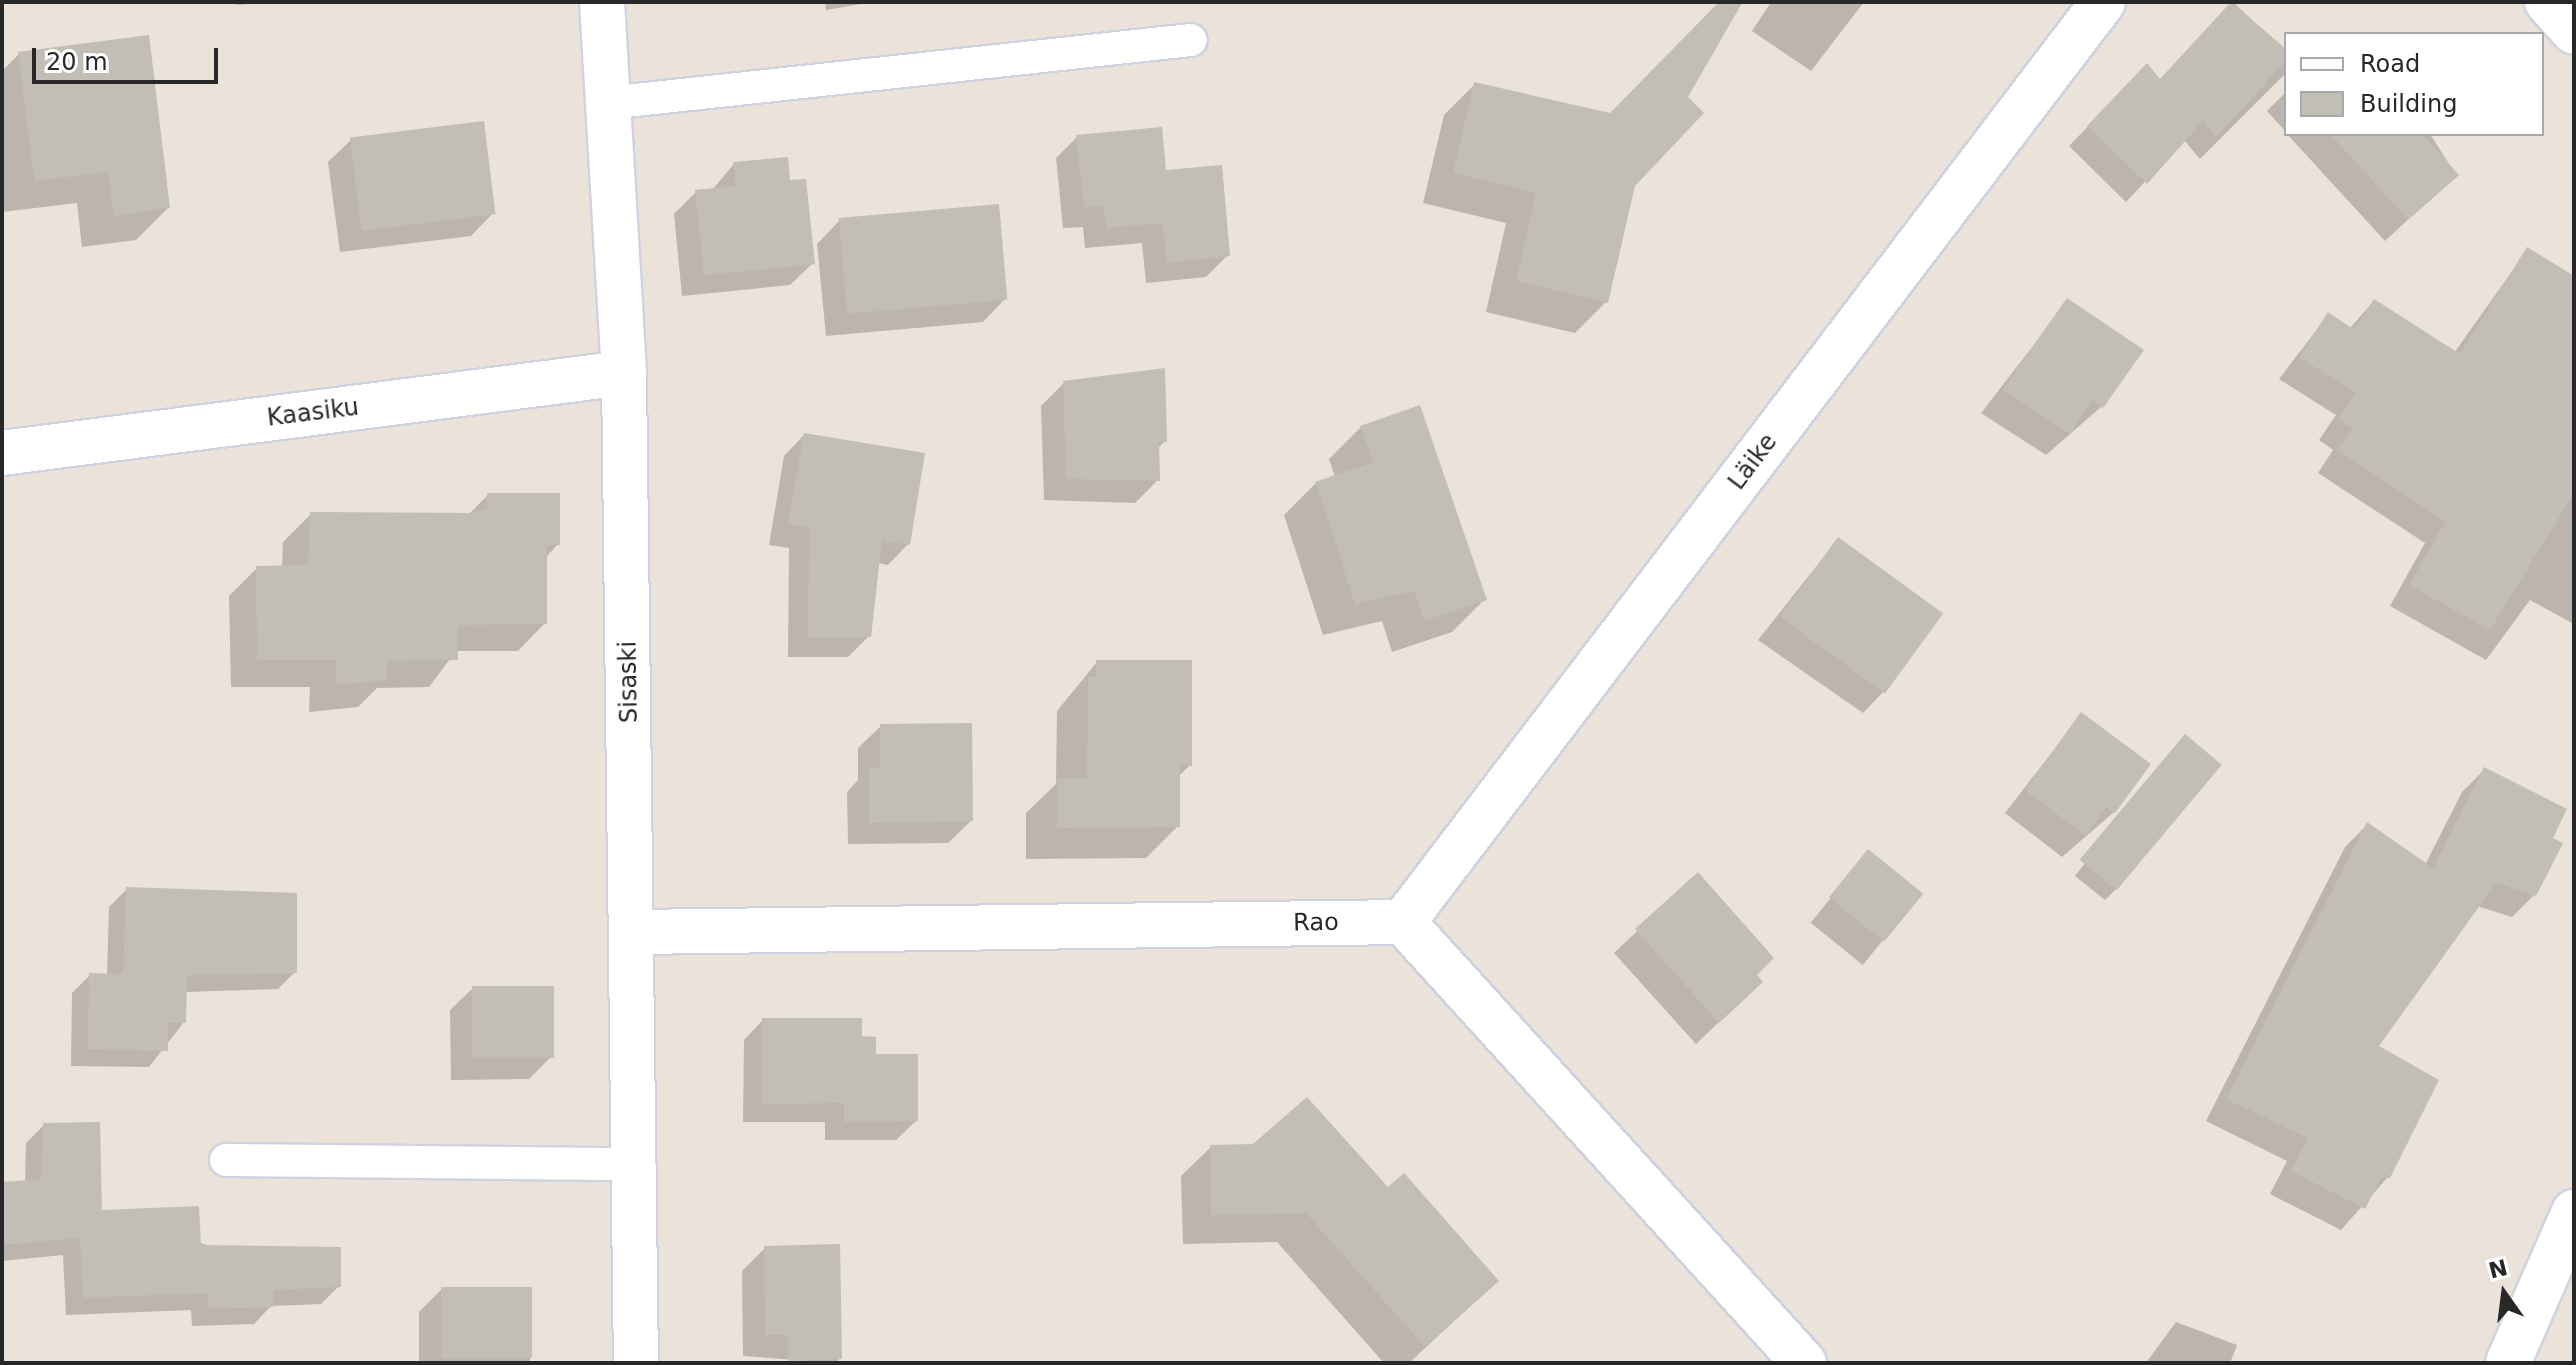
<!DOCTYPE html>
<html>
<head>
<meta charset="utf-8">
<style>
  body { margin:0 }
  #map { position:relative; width:2576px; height:1365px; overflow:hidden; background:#ebe2d9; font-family:"DejaVu Sans",sans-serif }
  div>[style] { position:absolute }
  .shadow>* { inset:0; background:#0003; transform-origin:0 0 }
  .building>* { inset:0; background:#c2bdb5; transform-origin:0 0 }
  .roads { filter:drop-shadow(2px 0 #cfd3e1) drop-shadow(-2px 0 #cfd3e1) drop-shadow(0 2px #cfd3e1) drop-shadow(0 -2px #cfd3e1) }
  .lane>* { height:32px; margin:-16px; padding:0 16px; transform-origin:16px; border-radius:16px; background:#fff }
  .street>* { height:44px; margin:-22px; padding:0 22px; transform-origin:22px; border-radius:22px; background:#fff }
  .secondary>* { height:44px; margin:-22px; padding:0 22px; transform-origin:22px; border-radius:22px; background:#fff }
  span { translate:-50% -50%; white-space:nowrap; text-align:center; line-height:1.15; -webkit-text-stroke:7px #fff; paint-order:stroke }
  .street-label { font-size:24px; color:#282828 }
  .frame { position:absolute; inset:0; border:4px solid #282828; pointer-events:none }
  .legend { position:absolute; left:2284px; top:32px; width:260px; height:104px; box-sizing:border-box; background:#fff; border:2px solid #a9a9a9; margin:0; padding:10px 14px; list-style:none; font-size:24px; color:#282828 }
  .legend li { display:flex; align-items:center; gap:16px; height:40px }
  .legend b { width:40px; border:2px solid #a9a9a9 }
  .north { position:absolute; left:2464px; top:1253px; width:80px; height:80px; -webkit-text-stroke:6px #fff; paint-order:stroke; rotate:346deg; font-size:22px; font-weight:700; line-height:32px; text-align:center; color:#282828 }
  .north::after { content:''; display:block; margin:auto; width:28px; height:36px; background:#282828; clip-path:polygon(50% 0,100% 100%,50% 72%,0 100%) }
  .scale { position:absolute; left:32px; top:48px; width:186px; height:36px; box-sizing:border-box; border:4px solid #282828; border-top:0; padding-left:10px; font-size:24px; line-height:28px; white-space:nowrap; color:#282828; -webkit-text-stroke:6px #fff; paint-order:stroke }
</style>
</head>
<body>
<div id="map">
  <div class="shadow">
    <i style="clip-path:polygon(235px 2px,274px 2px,236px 5px)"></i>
    <i style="clip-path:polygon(825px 2px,873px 2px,826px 10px)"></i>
    <i style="clip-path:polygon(1722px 2px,1739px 4px,1634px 185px,1606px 302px,1575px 333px,1486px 312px,1506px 223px,1423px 203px,1444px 115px,1475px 84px,1610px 115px)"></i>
    <i style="clip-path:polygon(1771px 2px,1864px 2px,1811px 71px,1752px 31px)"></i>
    <i style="clip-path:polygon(2233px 2px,2286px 52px,2286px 73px,2200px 159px,2184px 140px,2126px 202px,2069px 146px,2128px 85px,2160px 81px)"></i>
    <i style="clip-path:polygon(19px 54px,168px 208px,136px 240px,82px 247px,77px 203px,2px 212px,2px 71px)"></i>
    <i style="clip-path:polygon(2286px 92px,2286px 132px,2267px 111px)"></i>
    <i style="clip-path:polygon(2287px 134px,2430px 134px,2456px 175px,2385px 241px)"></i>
    <i style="clip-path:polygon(1077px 137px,1165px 173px,1228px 255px,1206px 277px,1146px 283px,1142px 243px,1085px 248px,1083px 227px,1063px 228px,1056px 158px)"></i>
    <i style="clip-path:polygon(351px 140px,493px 213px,471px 236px,340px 252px,328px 162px)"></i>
    <i style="clip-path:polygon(734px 164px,788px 182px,813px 263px,790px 285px,682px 296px,674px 214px,696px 192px,712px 190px)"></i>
    <i style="clip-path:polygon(839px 221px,1005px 299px,983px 322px,826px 336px,817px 244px)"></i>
    <i style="clip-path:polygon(2528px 249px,2574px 383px,2574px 624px,2530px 600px,2486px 660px,2390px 606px,2425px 543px,2318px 473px,2333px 450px,2319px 440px,2336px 415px,2279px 379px,2328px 315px,2349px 329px,2374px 301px,2454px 353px)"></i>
    <i style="clip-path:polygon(2068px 301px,2101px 407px,2046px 455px,1981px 413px)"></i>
    <i style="clip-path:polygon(1163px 370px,1165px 441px,1157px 449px,1158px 480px,1135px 503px,1044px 500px,1041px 406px,1064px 383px)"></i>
    <i style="clip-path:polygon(1361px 427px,1484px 600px,1452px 632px,1392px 652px,1382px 621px,1323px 635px,1284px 515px,1316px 483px,1335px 477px,1329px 459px)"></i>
    <i style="clip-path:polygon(804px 435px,908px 544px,888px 565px,878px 563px,869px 636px,848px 657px,788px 657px,789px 548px,769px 545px,784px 456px)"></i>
    <i style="clip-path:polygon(488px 495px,558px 544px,545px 558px,545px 623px,518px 651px,456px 651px,429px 687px,377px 688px,358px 707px,309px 712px,310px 687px,231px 687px,229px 596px,257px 568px,282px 568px,283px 542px,311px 514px,468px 515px)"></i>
    <i style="clip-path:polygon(1838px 539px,1885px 690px,1863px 713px,1758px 640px)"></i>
    <i style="clip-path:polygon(1097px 662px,1190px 765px,1178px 777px,1178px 826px,1146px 858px,1026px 859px,1026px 813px,1056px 784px,1057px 711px)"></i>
    <i style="clip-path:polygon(2081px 715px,2114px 812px,2062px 857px,2005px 813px)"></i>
    <i style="clip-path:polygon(881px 726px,971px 821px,948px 843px,848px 844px,847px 792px,858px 780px,858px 748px)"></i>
    <i style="clip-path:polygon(2185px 736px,2116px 889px,2105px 900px,2075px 876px)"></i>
    <i style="clip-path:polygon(2484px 770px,2550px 838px,2534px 895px,2512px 917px,2477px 906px,2376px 1047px,2388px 1177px,2341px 1230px,2270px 1194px,2287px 1161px,2206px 1121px,2345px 847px,2367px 825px,2425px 865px,2462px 792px)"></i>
    <i style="left:1868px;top:852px;width:67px;height:91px;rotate:39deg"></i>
    <i style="clip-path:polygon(1697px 875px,1754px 975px,1738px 1004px,1696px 1044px,1614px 953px)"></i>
    <i style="clip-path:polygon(127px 889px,295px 972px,278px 989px,185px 992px,184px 1022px,149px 1067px,71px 1066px,72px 993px,90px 975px,107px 975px,109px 907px)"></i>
    <i style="clip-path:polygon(473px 988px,552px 1056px,529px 1079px,451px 1080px,450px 1010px)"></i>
    <i style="clip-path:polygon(763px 1020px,860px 1038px,916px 1121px,896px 1140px,825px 1140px,825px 1122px,743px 1122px,744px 1040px)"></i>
    <i style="clip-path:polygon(44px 1125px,100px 1212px,339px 1286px,321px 1304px,271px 1306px,254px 1324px,192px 1326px,191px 1310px,66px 1315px,63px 1255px,2px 1261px,2px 1184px,25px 1182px,26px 1143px)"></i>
    <i style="clip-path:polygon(1211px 1147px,1388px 1190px,1497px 1281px,1409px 1363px,1384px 1363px,1277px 1242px,1183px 1244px,1181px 1176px)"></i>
    <i style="clip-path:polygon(765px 1248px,840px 1358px,836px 1363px,743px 1356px,742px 1271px)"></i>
    <i style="clip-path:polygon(442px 1289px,530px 1289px,530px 1363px,419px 1363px,419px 1312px)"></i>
    <i style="clip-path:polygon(2176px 1322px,2237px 1345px,2230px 1363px,2146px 1363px)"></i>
  </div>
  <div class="building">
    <i style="clip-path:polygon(1719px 2px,1742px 3px,1688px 97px,1704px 113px,1635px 186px,1608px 303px,1516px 281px,1536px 193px,1453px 173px,1474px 82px,1610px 113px)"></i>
    <i style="clip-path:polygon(2231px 2px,2286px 49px,2286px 61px,2216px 137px,2203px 121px,2147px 184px,2087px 126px,2147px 63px,2160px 79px)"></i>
    <i style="clip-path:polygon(149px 35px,170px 208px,114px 216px,108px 172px,34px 181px,18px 52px)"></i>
    <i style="left:484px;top:121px;width:94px;height:135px;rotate:83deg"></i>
    <i style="clip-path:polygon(1162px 127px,1166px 170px,1222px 165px,1230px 256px,1167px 263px,1162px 223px,1106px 228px,1103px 206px,1084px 208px,1076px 135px)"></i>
    <i style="clip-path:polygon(2330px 134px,2422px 134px,2459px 175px,2408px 220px)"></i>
    <i style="clip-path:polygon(788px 157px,790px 180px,806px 179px,815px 264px,704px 275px,695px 190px,736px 186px,733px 162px)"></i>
    <i style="left:999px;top:204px;width:96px;height:161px;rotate:85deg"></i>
    <i style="clip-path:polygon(2527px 247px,2574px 276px,2574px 493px,2490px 630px,2409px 585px,2445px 522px,2337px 451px,2352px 428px,2338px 419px,2355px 393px,2299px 357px,2328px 312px,2354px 330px,2374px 299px,2460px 354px)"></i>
    <i style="clip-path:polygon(2067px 298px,2144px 350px,2103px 408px,2092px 400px,2070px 434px,2002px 390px)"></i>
    <i style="clip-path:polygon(1165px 368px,1167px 442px,1159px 442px,1160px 481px,1066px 479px,1063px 381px)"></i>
    <i style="clip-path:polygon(1420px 405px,1487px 600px,1424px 621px,1414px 591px,1355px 604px,1315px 482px,1373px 462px,1360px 426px)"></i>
    <i style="clip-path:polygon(804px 433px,925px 453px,910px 545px,882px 540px,871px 637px,808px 637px,809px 528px,788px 524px)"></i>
    <i style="clip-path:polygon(487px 493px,560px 493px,560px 545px,547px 545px,547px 624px,458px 625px,458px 660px,387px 661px,387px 680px,336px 685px,336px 660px,257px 660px,256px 566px,308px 565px,310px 512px,473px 513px,487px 508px)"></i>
    <i style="left:1838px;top:537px;width:130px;height:99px;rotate:36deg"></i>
    <i style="clip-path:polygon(1096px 660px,1192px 660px,1192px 766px,1180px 765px,1180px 827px,1057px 828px,1057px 779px,1087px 779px,1088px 677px,1096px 676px)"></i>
    <i style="clip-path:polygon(2081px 712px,2151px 764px,2115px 813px,2106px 807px,2086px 836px,2025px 790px)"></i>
    <i style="clip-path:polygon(972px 723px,973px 821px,869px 823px,869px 767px,880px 768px,880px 724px)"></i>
    <i style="left:2185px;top:734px;width:48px;height:164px;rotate:40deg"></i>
    <i style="clip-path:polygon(2484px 767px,2567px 809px,2553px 838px,2563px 843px,2536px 896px,2496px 883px,2379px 1046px,2439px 1080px,2390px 1178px,2381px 1178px,2365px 1209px,2291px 1171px,2308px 1138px,2226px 1099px,2367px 822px,2433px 868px)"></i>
    <i style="left:1868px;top:849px;width:71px;height:62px;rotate:39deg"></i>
    <i style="clip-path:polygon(1698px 872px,1774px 958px,1757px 975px,1763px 982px,1719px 1023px,1635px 929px)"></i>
    <i style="clip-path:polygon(126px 887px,297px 893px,297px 973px,187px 975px,186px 1023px,168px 1023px,168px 1051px,88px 1049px,89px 973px,123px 974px)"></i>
    <i style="left:472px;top:986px;width:82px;height:72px"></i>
    <i style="clip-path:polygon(762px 1018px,862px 1018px,862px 1036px,876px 1037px,876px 1054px,918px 1054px,918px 1121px,844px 1122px,844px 1103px,762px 1104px)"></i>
    <i style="clip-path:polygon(1307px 1097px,1388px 1187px,1404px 1173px,1499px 1281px,1425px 1347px,1306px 1213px,1211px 1215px,1210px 1145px,1253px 1144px)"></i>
    <i style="clip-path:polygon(100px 1122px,102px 1210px,199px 1206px,201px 1245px,341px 1247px,341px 1287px,273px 1290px,273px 1307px,209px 1309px,208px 1293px,83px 1298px,80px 1238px,2px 1245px,2px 1182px,41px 1179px,43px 1123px)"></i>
    <i style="clip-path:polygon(840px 1244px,842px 1359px,789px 1361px,787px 1335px,765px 1335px,764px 1246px)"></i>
    <i style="left:441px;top:1287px;width:91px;height:71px"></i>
  </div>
  <div class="roads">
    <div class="lane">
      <i style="left:608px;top:103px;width:586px;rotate:-6.17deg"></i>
      <i style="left:226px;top:1160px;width:409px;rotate:0.6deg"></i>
    </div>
    <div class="street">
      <i style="left:602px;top:2px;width:372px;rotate:86.6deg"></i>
      <i style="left:624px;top:373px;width:990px;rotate:89.31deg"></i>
      <i style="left:2547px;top:2px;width:40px;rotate:48deg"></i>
      <i style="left:2px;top:453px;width:627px;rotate:-7.33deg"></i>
      <i style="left:1403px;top:922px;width:1156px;rotate:-52.73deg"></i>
      <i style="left:633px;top:932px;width:770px;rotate:-0.74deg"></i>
      <i style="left:1403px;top:922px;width:596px;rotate:47.72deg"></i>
    </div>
    <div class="secondary">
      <i style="left:2508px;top:1363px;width:165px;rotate:-66.4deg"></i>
    </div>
  </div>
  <div class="street-label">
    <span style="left:313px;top:413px;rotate:-7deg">Kaasiku</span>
    <span style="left:1753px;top:462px;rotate:-53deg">Läike</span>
    <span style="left:629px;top:682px;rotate:-91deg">Sisaski</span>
    <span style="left:1316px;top:923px;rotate:-1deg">Rao</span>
  </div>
  <div class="frame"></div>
  <ul class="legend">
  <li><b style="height:10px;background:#fff"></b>Road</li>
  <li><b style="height:22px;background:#c2bdb5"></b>Building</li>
  </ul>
  <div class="north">N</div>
  <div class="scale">20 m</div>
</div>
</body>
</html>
